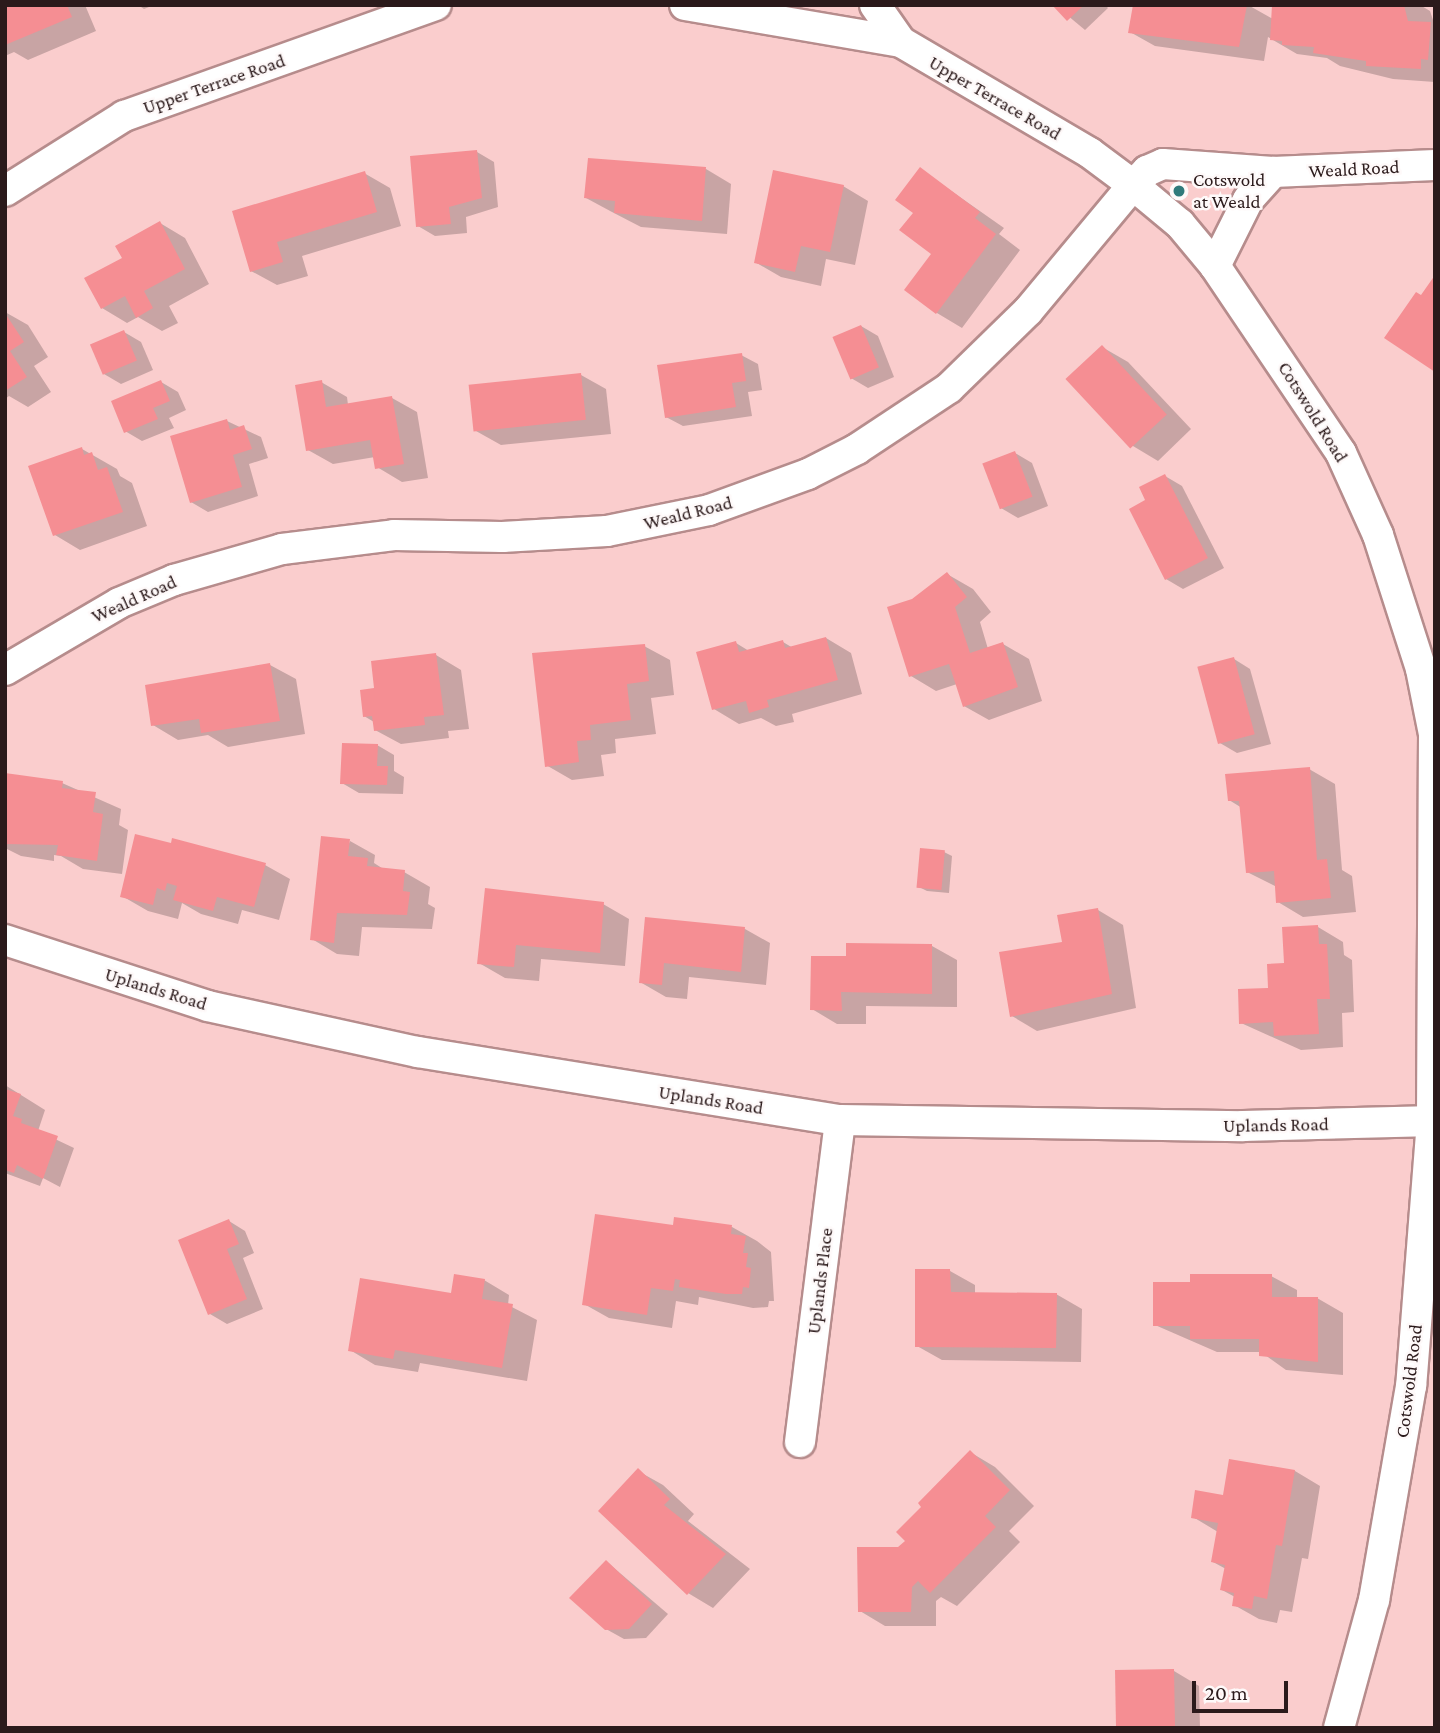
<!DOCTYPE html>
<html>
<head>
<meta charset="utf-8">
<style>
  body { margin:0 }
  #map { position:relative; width:1440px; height:1733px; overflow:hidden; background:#facdcd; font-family:"Crimson Pro",serif }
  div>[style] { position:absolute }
  .shadow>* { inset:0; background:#0003 }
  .building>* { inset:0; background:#f58e93; transform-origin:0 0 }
  .roads { filter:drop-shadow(2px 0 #b68c8c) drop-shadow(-2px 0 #b68c8c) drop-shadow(0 2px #b68c8c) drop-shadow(0 -2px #b68c8c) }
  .street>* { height:30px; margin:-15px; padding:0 15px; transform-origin:15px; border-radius:15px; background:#fff }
  .dots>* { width:19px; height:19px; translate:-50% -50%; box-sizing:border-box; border:4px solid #fef9f9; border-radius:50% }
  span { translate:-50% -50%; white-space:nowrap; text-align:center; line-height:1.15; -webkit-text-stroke:5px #fef9f9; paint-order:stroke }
  .street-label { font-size:19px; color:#2b1a1b }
  .poi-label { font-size:19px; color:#2b1a1b }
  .left { translate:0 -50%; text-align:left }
  .frame { position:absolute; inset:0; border:7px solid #2b1a1b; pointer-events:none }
  .scale { position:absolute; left:1192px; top:1681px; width:96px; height:32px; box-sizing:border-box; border:4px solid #2b1a1b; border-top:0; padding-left:9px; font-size:21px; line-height:24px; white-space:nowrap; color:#2b1a1b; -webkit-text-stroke:5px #fef9f9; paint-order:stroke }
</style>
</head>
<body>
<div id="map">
  <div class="shadow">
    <i style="clip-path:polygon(5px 5px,85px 5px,96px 31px,28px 60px,14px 52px,5px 56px)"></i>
    <i style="clip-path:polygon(138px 5px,154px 5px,144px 9px)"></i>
    <i style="clip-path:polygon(1055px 5px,1105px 5px,1108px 8px,1085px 30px)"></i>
    <i style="clip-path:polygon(1135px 5px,1248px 5px,1273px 19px,1274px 5px,1420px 5px,1430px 11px,1435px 26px,1435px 82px,1393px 79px,1340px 66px,1327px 58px,1297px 54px,1268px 37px,1264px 61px,1155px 46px,1130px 32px)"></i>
    <i style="clip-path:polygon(477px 152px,494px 162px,498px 207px,466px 217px,467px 233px,435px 236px,418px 226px)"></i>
    <i style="clip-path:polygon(590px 159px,706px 169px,731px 184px,727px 234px,641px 227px,612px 212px,586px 198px)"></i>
    <i style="clip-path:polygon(920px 169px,1004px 228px,999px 234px,1020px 250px,962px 328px,937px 313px,934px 253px,915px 212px)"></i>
    <i style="clip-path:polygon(364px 173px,390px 188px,401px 226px,302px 256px,308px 276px,277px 285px,251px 271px,234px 212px)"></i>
    <i style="clip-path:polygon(843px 186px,868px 201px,855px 265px,826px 259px,821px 286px,781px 277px,755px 262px)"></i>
    <i style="clip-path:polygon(160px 223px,185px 238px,209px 284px,169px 306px,178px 323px,162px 331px,138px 317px,127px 323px,102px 308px)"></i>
    <i style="clip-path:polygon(5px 312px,28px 325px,48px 357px,34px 366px,51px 392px,28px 407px,9px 396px,5px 399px)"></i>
    <i style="clip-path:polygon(861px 326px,878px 336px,894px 377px,868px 388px,851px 378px)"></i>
    <i style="clip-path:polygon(124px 332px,141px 342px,153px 370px,121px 384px,104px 374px)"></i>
    <i style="clip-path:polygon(1102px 347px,1128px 362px,1191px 429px,1158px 461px,1133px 446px)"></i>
    <i style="clip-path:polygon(741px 355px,758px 364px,762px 390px,748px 392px,752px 416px,683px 426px,666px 417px)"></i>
    <i style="clip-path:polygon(581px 375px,606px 389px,611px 434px,501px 445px,476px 431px)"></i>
    <i style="clip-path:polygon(161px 382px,178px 392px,186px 410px,169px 418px,174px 428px,142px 441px,125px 431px)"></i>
    <i style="clip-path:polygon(321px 382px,347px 397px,348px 405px,392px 398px,417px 412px,428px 478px,402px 482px,377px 467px,375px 457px,333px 464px,308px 450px)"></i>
    <i style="clip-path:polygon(227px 421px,261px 437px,268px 458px,249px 464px,258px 496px,208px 512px,191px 502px)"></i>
    <i style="clip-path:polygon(82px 449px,117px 469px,120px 476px,132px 483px,147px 526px,80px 550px,55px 535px)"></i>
    <i style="clip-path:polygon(1015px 453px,1032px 463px,1048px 506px,1018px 518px,1001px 508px)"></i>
    <i style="clip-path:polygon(1165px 476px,1182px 486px,1224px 568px,1183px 589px,1166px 579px,1148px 501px)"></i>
    <i style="clip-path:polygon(947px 574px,973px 589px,991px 612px,980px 622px,988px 649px,1003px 644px,1029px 659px,1042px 701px,989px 720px,964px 706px,957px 684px,936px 691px,911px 676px)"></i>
    <i style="clip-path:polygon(826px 638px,851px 653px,862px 694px,792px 714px,794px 722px,776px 726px,761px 718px,739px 724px,714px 709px,736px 643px,749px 651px,783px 642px,793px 648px)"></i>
    <i style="clip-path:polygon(644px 646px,670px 660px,674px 695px,651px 698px,656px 734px,615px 739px,616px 753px,601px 755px,604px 776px,572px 780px,546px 765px,534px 655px)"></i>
    <i style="clip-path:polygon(436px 655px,461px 670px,469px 729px,448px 731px,449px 738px,401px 744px,375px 730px,374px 722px,364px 716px,376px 690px)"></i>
    <i style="clip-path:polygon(1234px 659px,1250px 669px,1271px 744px,1237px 753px,1220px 743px)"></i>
    <i style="clip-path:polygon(270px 665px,296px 679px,305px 734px,228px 747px,208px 735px,178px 740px,153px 725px)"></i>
    <i style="clip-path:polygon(377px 745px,394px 755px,394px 771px,404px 777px,403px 794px,359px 793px,342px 783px)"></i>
    <i style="clip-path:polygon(1309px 769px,1335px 784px,1342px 870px,1352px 876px,1356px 912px,1303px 917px,1278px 902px,1277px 887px,1247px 872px,1242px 808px,1229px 800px)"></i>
    <i style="clip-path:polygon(5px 775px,62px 783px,121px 809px,119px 825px,128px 830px,122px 874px,83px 869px,61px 856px,54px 855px,54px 861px,21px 856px,5px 848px)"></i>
    <i style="clip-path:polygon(137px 836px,265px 865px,290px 879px,279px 920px,242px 910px,238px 924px,201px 914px,182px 903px,178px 919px,148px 911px,122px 896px)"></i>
    <i style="clip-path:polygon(350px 841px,375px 855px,374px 863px,385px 870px,404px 872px,430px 887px,428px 904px,435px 908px,432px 929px,362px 927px,359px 956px,337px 954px,312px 939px)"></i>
    <i style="clip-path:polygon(944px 852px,952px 856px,949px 893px,927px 891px,919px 887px)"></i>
    <i style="clip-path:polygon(486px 890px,603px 904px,629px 919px,625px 966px,541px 959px,539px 981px,505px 978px,479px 963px)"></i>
    <i style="clip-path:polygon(1098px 910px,1123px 925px,1136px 1008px,1037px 1031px,1012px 1016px,1064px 944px)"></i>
    <i style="clip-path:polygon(646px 919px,745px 929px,770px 943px,766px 985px,689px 977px,687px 999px,666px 997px,640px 982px)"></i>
    <i style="clip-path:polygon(1318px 927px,1343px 942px,1344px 955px,1352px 960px,1354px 1012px,1342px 1013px,1343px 1047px,1301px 1050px,1241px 1023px)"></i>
    <i style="clip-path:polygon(932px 946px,957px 960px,957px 1007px,866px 1006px,866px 1024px,837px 1024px,812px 1009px,847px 958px)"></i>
    <i style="clip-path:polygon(5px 1085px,45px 1110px,38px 1131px,74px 1148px,60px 1187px,43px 1178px,40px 1186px,5px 1173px)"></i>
    <i style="clip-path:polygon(229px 1221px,245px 1231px,254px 1253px,243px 1258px,263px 1309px,227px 1324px,210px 1314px)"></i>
    <i style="clip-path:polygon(674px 1227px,732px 1227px,757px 1241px,771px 1252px,774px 1301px,769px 1301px,768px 1307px,753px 1308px,699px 1297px,698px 1305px,676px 1301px,672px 1328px,609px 1318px,584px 1304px)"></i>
    <i style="clip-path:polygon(950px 1271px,975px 1285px,975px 1294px,1056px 1294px,1082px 1309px,1081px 1362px,942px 1360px,917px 1346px)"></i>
    <i style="clip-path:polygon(1271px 1276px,1297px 1290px,1297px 1298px,1317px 1298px,1343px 1313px,1343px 1375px,1286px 1370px,1261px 1352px,1217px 1352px,1155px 1325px,1192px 1284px)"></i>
    <i style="clip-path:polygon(484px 1280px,509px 1295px,508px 1305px,537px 1320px,527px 1381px,420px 1363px,418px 1372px,375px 1365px,350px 1350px)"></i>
    <i style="clip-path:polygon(970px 1452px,995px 1467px,1034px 1506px,1009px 1531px,1020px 1542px,957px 1606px,941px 1597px,936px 1601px,936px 1626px,885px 1626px,860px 1611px)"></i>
    <i style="clip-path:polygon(1230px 1461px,1295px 1471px,1320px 1486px,1308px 1559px,1302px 1558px,1292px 1612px,1280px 1610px,1277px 1623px,1259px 1619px,1234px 1605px,1235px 1597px,1222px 1590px,1226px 1569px,1213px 1562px,1218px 1532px,1193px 1517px,1224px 1497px)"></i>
    <i style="clip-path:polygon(638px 1471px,663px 1485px,694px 1514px,688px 1521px,750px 1569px,713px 1608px,688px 1593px)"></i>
    <i style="clip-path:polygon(607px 1562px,668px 1614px,646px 1638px,624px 1639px,606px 1629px)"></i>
    <i style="clip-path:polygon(1174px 1671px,1199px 1686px,1200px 1728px,1117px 1728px)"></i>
  </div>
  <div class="building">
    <i style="clip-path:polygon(5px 5px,67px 5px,72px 17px,5px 45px)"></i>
    <i style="clip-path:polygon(1052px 5px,1084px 5px,1067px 21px)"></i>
    <i style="clip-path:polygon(1133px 5px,1247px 5px,1239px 47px,1128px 33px)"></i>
    <i style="clip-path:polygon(1272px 5px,1404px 5px,1408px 21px,1431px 22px,1428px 60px,1421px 59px,1421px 69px,1366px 66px,1366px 61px,1313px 53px,1314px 47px,1282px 45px,1282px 41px,1270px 40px)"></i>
    <i style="clip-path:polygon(477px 150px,482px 198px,449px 207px,451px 224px,416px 227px,410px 156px)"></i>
    <i style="clip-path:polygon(588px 158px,706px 167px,702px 221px,614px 213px,615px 201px,584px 198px)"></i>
    <i style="clip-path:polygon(920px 167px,980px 212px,975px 218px,996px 234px,936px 314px,904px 290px,931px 254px,899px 230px,913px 213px,895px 200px)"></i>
    <i style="clip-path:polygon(773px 170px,844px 185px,830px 252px,801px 246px,795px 272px,754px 263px)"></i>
    <i style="clip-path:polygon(365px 171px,377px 212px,277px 242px,283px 262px,250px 272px,232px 211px)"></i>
    <i style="clip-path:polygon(160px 221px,185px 269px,144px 291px,153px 308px,136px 318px,125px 296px,101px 309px,84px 278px,122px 258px,115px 246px)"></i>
    <i style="clip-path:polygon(1435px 275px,1435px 372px,1384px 338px,1416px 292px,1421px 295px)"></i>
    <i style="clip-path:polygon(5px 313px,24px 342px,10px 351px,27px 377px,5px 391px)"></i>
    <i style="left:861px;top:325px;width:46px;height:31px;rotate:67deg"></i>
    <i style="left:124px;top:330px;width:33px;height:37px;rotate:67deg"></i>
    <i style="left:1102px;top:345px;width:95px;height:50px;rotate:47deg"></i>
    <i style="clip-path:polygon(742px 353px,746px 381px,732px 383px,736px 407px,665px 418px,657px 365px)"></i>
    <i style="left:581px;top:373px;width:47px;height:113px;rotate:84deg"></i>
    <i style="clip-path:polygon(161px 380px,170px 401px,153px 408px,158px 419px,124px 433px,111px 401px)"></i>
    <i style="clip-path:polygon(322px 380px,326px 407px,392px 396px,404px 464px,375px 469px,370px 440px,306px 451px,295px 385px)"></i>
    <i style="clip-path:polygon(227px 419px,230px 430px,244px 425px,252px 449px,233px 455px,242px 487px,190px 503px,170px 436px)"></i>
    <i style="clip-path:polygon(82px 447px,84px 455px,92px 452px,98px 470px,107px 467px,123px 512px,53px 536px,28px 466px)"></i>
    <i style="left:1015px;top:451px;width:49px;height:35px;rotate:69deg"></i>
    <i style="clip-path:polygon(1165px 474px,1208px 558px,1165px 580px,1129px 509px,1145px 500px,1139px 487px)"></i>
    <i style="clip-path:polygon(947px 572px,967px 597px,955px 607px,970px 653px,1003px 642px,1018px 687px,963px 707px,949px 664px,909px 677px,887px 607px,912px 599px)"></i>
    <i style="clip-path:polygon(826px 637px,838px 680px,767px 700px,769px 707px,749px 713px,746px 701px,712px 710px,696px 652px,736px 641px,739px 652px,783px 640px,785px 648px)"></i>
    <i style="clip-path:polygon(645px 644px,649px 681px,627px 684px,631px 720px,590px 725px,591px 740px,577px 741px,579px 762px,545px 767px,532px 653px)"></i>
    <i style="clip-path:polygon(436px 653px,444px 715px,424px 717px,425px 725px,374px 731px,372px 716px,363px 717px,360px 690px,374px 688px,371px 661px)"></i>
    <i style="left:1234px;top:657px;width:80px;height:38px;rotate:75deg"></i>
    <i style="clip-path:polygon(270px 663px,280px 721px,201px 733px,199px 719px,151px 726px,145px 685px)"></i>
    <i style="clip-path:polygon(342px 743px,378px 744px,377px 766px,388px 766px,387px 785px,340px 784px)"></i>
    <i style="clip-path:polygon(1310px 767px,1317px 860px,1327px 859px,1331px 898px,1276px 903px,1274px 871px,1246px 873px,1239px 801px,1228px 801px,1225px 774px)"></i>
    <i style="clip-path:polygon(5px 773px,63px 781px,62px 788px,96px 792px,93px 812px,103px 814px,97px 861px,56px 855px,58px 845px,5px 844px)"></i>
    <i style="clip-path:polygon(135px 834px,171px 843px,172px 838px,266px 863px,254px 907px,217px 897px,213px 911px,173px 900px,177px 886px,167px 883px,165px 891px,157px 888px,153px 905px,120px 897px)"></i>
    <i style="clip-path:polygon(321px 836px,350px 839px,348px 856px,368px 858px,367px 866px,405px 870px,403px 891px,410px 892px,407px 915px,337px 913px,334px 943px,310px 940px)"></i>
    <i style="left:920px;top:848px;width:25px;height:40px;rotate:5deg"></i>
    <i style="clip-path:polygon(485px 888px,604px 902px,600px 953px,516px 945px,514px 967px,477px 964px)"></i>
    <i style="clip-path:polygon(1098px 908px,1112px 994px,1010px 1017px,999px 952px,1062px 942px,1057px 915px)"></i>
    <i style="clip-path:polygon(645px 917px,745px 927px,741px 972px,664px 963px,662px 985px,639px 983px)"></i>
    <i style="clip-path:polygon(1318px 925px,1319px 944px,1327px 944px,1330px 999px,1317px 999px,1319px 1034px,1274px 1036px,1273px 1022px,1239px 1024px,1238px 989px,1268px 988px,1267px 964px,1284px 963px,1282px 927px)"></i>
    <i style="clip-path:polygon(846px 943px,932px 944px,932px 994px,841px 992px,842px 1011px,810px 1010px,811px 956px,846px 956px)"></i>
    <i style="clip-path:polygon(5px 1089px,21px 1094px,13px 1116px,22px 1119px,21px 1123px,58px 1136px,43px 1179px,17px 1165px,14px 1173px,5px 1170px)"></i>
    <i style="clip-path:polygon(595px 1214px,673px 1225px,674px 1217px,732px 1225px,731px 1234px,746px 1236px,743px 1253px,748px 1253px,746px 1267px,751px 1268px,749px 1288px,743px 1287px,742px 1294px,726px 1294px,679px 1287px,680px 1280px,675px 1279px,673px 1291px,651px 1288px,647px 1315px,582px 1305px)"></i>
    <i style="clip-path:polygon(229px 1219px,239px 1244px,227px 1249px,247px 1299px,208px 1315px,178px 1240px)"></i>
    <i style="clip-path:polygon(915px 1269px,950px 1269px,951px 1292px,1057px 1293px,1056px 1348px,915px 1347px)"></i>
    <i style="clip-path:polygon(454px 1274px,485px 1279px,482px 1299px,513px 1304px,502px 1368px,395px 1350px,393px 1359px,348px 1351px,360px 1278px,451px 1293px)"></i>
    <i style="clip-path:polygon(1190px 1274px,1272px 1274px,1272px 1297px,1318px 1297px,1318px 1362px,1259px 1356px,1259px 1339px,1190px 1339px,1190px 1326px,1153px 1326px,1153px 1282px,1190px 1282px)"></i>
    <i style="clip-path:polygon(970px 1450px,1010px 1490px,985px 1516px,996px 1527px,930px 1593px,918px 1581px,912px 1587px,911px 1612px,858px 1612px,857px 1547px,898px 1547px,905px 1541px,896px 1532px,921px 1507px,918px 1503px)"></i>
    <i style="clip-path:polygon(1229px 1459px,1295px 1470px,1282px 1546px,1276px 1545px,1267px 1599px,1254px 1596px,1252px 1609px,1232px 1606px,1234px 1593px,1220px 1590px,1225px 1565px,1211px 1562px,1218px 1523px,1191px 1518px,1195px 1490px,1223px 1495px)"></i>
    <i style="clip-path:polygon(638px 1468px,670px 1499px,664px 1505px,726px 1554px,687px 1595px,598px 1511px)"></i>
    <i style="clip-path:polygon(606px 1560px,652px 1604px,629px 1629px,605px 1630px,569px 1598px)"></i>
    <i style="left:1174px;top:1669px;width:59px;height:59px;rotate:89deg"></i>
  </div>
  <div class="roads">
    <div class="street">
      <i style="left:685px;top:5px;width:219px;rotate:9.7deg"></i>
      <i style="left:875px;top:5px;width:45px;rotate:54.9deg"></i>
      <i style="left:901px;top:42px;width:219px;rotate:30.4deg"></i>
      <i style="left:1090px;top:153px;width:54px;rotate:36.7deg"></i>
      <i style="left:1133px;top:185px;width:61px;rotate:39.7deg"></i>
      <i style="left:1180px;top:224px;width:55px;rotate:50.2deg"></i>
      <i style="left:1215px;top:266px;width:225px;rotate:56deg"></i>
      <i style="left:1341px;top:453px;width:90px;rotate:65.7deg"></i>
      <i style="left:1378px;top:535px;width:141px;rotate:72.2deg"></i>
      <i style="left:1421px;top:669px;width:66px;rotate:78.7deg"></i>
      <i style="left:1434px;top:734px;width:387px;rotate:90.3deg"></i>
      <i style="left:1432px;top:1121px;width:266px;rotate:94.5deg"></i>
      <i style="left:1411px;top:1386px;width:217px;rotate:99.8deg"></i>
      <i style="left:1374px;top:1600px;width:133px;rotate:105.3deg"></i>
      <i style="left:5px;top:191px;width:141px;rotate:-32.2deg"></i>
      <i style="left:124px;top:116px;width:331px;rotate:-19.6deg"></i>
      <i style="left:1215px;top:266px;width:74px;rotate:-63.4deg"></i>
      <i style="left:1248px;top:200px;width:38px;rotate:-48deg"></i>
      <i style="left:5px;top:670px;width:132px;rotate:-30.4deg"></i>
      <i style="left:119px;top:603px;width:60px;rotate:-22.7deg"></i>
      <i style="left:174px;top:580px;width:112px;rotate:-16deg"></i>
      <i style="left:282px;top:549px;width:113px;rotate:-7.1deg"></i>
      <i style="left:394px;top:535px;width:108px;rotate:1.1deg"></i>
      <i style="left:502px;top:537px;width:105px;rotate:-3.3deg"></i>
      <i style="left:607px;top:531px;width:104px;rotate:-11.6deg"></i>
      <i style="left:709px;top:510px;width:105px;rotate:-20deg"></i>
      <i style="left:808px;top:474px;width:55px;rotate:-27deg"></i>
      <i style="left:857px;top:449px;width:110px;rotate:-33.5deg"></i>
      <i style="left:949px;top:388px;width:110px;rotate:-44.3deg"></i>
      <i style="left:1028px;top:311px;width:164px;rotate:-50.2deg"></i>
      <i style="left:1133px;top:185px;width:20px;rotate:-45deg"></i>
      <i style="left:1147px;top:171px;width:17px;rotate:-24deg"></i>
      <i style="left:1163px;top:164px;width:110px;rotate:4.2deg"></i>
      <i style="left:1273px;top:172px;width:162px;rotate:-2.5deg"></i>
      <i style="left:5px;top:940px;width:213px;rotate:18deg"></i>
      <i style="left:208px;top:1006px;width:215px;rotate:12.4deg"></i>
      <i style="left:418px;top:1052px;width:427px;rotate:9.2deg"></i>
      <i style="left:840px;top:1120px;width:403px;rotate:0.9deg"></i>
      <i style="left:1243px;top:1126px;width:192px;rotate:-1.5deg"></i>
      <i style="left:800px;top:1442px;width:324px;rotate:-82.9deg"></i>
    </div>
  </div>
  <div class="dots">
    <i style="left:1179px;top:191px;background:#307a7b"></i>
  </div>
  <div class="street-label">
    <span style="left:214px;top:84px;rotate:-19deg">Upper Terrace Road</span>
    <span style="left:995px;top:98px;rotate:30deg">Upper Terrace Road</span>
    <span style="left:1354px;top:169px;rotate:-3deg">Weald Road</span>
    <span style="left:1313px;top:412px;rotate:58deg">Cotswold Road</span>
    <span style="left:688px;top:513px;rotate:-14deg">Weald Road</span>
    <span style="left:134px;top:599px;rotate:-24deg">Weald Road</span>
    <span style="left:156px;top:989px;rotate:17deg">Uplands Road</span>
    <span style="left:711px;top:1100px;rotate:9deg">Uplands Road</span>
    <span style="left:1276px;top:1125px;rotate:-1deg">Uplands Road</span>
    <span style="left:820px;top:1281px;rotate:-83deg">Uplands Place</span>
    <span style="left:1409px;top:1381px;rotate:-83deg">Cotswold Road</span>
  </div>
  <div class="poi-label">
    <span class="left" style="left:1193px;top:191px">Cotswold<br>at Weald</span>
  </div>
  <div class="frame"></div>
  <div class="scale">20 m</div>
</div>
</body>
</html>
